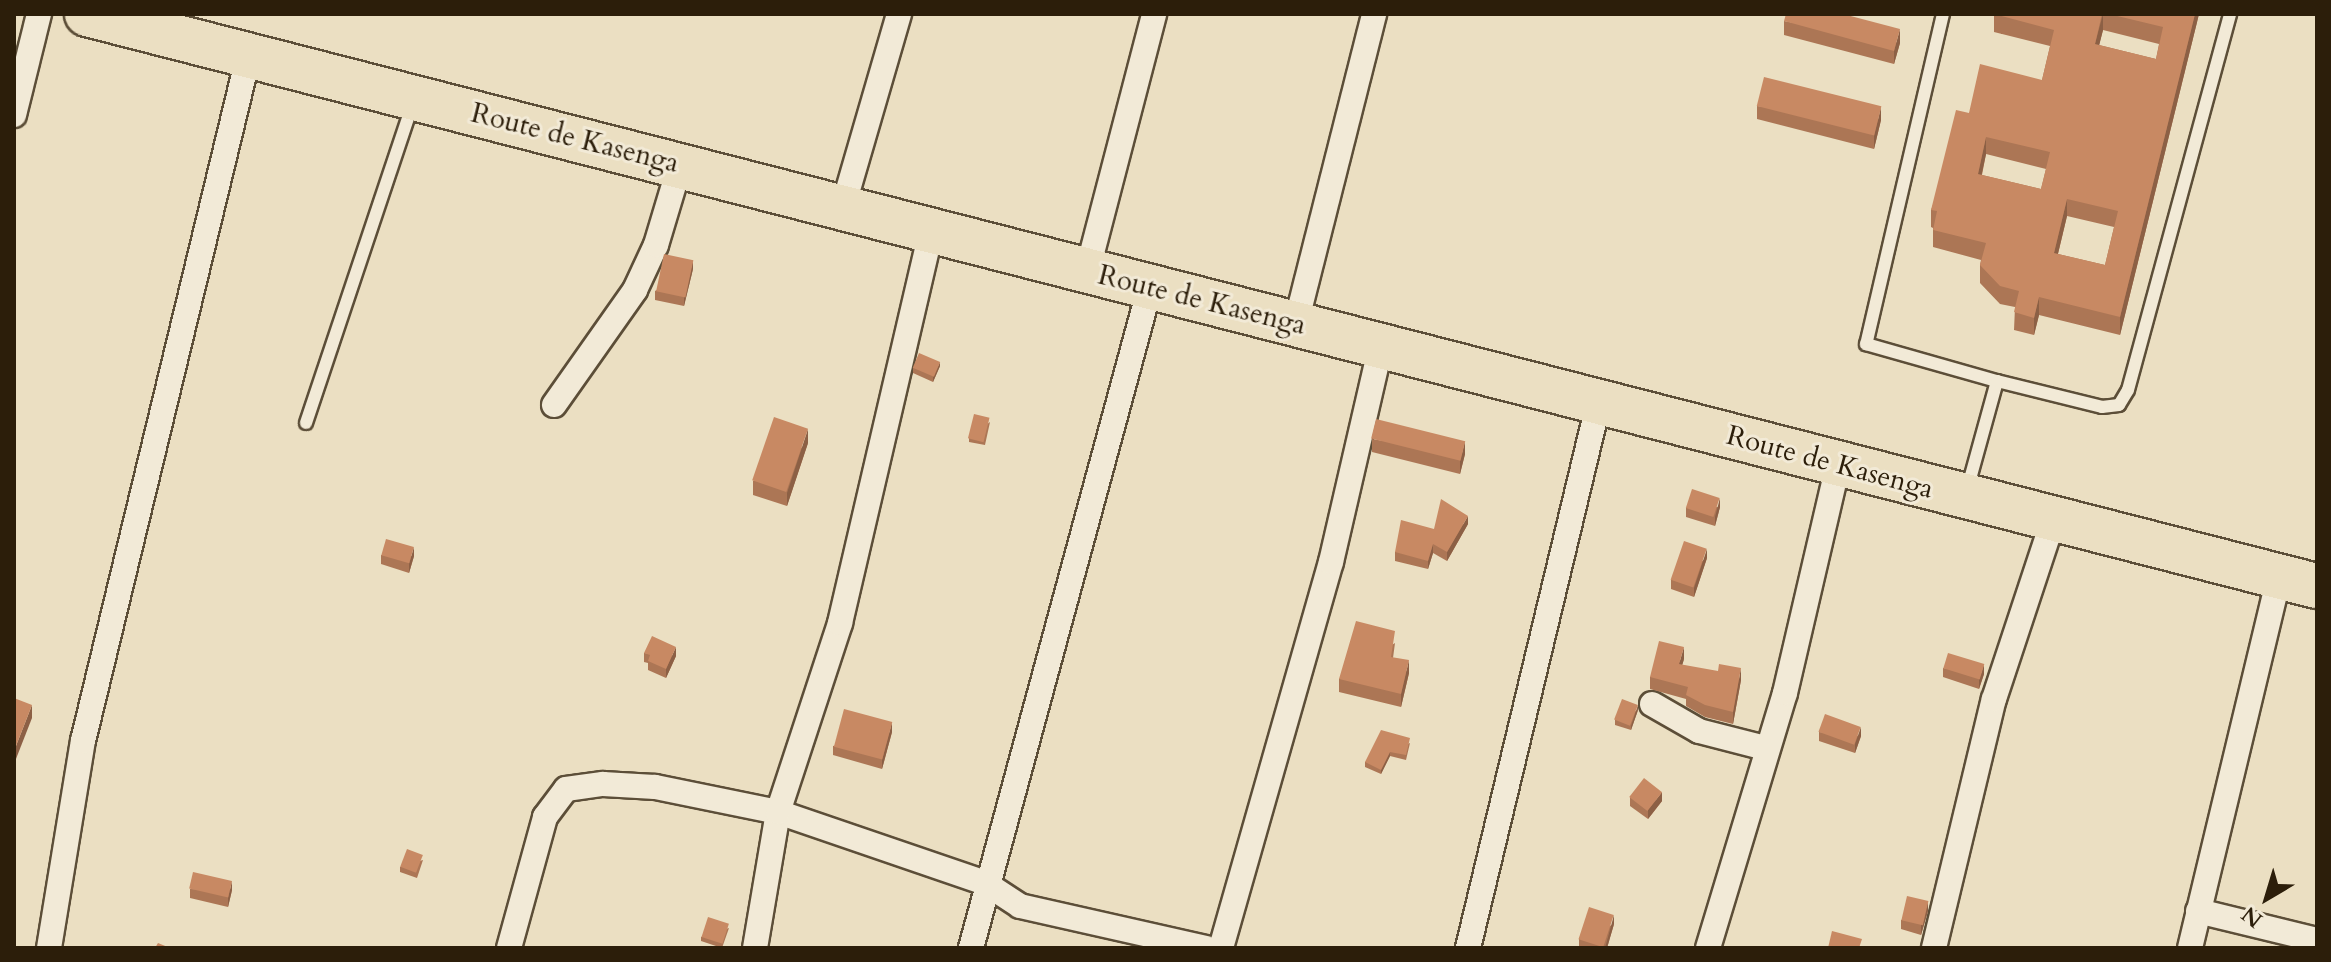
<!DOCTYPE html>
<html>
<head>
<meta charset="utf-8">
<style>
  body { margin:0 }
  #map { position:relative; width:2331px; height:962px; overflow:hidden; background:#ebdfc2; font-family:Cardo,serif }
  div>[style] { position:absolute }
  .roads { filter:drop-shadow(2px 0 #5c4e38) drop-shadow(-2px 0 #5c4e38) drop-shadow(0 2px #5c4e38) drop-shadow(0 -2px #5c4e38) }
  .lane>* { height:12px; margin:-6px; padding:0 6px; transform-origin:6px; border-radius:6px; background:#f2ead7 }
  .street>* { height:24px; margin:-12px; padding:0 12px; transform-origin:12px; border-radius:12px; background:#f2ead7 }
  .highway>* { height:44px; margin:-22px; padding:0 22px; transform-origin:22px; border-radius:22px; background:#ebdfc2 }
  .wall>* { inset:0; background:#ac7655 }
  .shaded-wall>* { inset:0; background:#8c6045 }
  .building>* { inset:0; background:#c88963; transform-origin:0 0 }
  span { translate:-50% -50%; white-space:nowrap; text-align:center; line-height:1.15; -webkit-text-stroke:6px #f2ead7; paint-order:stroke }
  .street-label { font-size:28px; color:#2c1e0a }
  .frame { position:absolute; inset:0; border:16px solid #2c1e0a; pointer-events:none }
  .north { position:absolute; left:2227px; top:858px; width:80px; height:80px; -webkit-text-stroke:6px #f2ead7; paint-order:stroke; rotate:218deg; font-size:22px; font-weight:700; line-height:32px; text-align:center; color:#2c1e0a }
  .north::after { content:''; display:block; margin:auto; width:28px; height:36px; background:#2c1e0a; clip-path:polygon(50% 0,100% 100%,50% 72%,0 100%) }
</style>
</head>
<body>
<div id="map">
  <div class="roads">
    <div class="lane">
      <i style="left:1943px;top:14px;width:339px;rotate:103.1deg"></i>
      <i style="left:1866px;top:344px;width:136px;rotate:15.8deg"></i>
      <i style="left:306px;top:423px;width:336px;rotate:-71.5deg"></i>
      <i style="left:1967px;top:490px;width:113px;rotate:-74.6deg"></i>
      <i style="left:1997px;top:381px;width:108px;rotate:13.9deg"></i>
      <i style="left:2102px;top:407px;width:17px;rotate:-7deg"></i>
      <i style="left:2119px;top:405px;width:17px;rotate:-59deg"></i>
      <i style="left:2128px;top:390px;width:390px;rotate:-74.8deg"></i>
    </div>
    <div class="street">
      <i style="left:14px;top:115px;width:104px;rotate:-76.1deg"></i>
      <i style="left:843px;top:207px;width:201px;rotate:-73.8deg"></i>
      <i style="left:1087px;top:272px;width:267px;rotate:-75.4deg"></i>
      <i style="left:1296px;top:323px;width:319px;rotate:-75.8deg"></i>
      <i style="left:554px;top:405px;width:141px;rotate:-54.8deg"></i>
      <i style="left:635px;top:290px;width:50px;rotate:-65deg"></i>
      <i style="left:656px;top:245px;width:84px;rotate:-73.3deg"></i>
      <i style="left:1652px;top:704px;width:54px;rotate:29.9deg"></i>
      <i style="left:1699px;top:731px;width:68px;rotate:14.4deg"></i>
      <i style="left:2198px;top:911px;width:122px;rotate:13.7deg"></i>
      <i style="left:49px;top:948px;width:210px;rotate:-80.7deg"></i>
      <i style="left:83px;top:741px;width:707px;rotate:-76.42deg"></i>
      <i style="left:509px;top:948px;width:136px;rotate:-74.6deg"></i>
      <i style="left:545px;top:817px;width:35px;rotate:-53deg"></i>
      <i style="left:566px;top:789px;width:37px;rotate:-8deg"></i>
      <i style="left:603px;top:784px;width:52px;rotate:3.3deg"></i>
      <i style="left:655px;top:787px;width:126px;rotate:11.5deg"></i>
      <i style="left:778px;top:812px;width:219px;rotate:18.9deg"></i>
      <i style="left:985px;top:883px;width:42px;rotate:33.3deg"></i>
      <i style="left:1020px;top:906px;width:191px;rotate:12.7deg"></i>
      <i style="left:755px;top:948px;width:138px;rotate:-80.4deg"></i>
      <i style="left:778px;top:812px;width:199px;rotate:-71.8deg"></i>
      <i style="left:840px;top:623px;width:402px;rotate:-76.9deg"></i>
      <i style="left:971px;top:948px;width:685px;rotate:-74.85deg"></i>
      <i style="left:1221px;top:948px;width:401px;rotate:-74.1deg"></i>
      <i style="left:1331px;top:562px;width:222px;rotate:-77deg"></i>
      <i style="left:1468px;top:948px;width:562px;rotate:-76.53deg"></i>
      <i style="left:1708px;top:948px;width:266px;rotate:-73.2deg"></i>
      <i style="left:1785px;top:693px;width:234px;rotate:-76.9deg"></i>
      <i style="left:1934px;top:948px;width:256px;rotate:-76.5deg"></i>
      <i style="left:1994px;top:699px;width:188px;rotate:-71.7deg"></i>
      <i style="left:2190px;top:948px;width:382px;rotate:-76.5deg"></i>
    </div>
    <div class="highway">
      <i style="left:87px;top:14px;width:2302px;rotate:14.39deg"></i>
    </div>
  </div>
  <div class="wall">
    <i style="clip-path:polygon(evenodd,1994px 14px,2199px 14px,2120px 335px,2039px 315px,2034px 335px,2014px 330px,2015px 307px,2000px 304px,1980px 283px,1980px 265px,1981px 260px,1933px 247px,1933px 228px,1931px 227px,1931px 210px,1969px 113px,2042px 80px,2050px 46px,1994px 32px,1994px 14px,2103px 30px,2159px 44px,2156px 59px,2099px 45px,2103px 30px,1994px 14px,1986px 154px,2046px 169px,2041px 189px,1982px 175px,1986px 154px,1994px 14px,2067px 216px,2114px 227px,2105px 265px,2058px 254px,2067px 216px)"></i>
    <i style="clip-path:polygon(1784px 21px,1900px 43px,1894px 64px,1784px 35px)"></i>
    <i style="clip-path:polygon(1757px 106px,1881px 120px,1874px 149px,1757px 119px)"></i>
    <i style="clip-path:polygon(693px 269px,684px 306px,655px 300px,655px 291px)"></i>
    <i style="clip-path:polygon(940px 366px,933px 382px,913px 373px,913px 368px)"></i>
    <i style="clip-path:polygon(990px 422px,985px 445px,969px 442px,969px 438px)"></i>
    <i style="clip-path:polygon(1372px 439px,1465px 454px,1460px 474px,1372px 452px)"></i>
    <i style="clip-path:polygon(808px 443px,787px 506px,753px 495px,753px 481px)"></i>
    <i style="clip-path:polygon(1720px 507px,1715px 526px,1686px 517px,1686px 508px)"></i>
    <i style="clip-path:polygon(1468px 524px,1447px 561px,1433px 553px,1428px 569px,1395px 561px,1395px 552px,1434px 529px)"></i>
    <i style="clip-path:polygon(381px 555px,414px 556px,409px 573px,381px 564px)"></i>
    <i style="clip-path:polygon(1707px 558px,1694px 597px,1671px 589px,1671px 580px)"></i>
    <i style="clip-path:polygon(1395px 643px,1393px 658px,1409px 673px,1401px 707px,1339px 692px,1339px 679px)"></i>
    <i style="clip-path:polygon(644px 653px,676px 656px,666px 678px,648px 670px,648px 663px,644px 662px)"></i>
    <i style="clip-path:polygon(1684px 659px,1682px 665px,1741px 680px,1733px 724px,1705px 717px,1686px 706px,1686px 699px,1650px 689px,1650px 677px)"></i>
    <i style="clip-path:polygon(1943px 668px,1984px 674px,1979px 689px,1943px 677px)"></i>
    <i style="clip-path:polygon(1638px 710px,1631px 730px,1615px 725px,1615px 720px)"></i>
    <i style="clip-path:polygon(892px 732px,882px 769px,833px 755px,833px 746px)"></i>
    <i style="clip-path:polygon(1819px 732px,1861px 736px,1855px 753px,1819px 741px)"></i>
    <i style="clip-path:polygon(1410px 743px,1406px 760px,1390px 756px,1381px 774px,1365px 767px,1365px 762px)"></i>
    <i style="clip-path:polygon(1630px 797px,1662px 801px,1648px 819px,1630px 806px)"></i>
    <i style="clip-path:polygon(423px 860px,417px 878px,400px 872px,400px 867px)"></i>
    <i style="clip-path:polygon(190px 889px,232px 890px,228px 907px,190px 898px)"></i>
    <i style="clip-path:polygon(1928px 911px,1921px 935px,1901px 929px,1901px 920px)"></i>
    <i style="clip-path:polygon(1614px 924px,1607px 948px,1579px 948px,1579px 939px)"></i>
    <i style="clip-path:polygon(729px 928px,722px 948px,701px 941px,701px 937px)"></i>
  </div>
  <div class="shaded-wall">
    <i style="clip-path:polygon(2103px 14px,2103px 30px,2095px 62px,2095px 44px)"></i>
    <i style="clip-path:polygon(2195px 14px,2199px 14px,2120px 335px,2120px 317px)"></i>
    <i style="clip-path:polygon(1900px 29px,1900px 43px,1894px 64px,1894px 51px)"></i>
    <i style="clip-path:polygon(1881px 107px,1881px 120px,1874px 149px,1874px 136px)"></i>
    <i style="clip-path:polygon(1986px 137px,1986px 154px,1978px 191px,1978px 174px)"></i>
    <i style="clip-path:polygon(2067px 199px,2067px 216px,2054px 270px,2054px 253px)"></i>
    <i style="clip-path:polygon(693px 260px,693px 269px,684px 306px,684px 297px)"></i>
    <i style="clip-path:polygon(2039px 297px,2039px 315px,2034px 335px,2034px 318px)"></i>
    <i style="clip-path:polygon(940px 362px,940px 366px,933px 382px,933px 377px)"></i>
    <i style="clip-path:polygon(808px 429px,808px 443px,787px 506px,787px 493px)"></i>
    <i style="clip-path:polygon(1465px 441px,1465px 454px,1460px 474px,1460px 461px)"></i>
    <i style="clip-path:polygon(1720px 498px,1720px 507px,1715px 526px,1715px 517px)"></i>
    <i style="clip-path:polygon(1468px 516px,1468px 524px,1447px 561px,1447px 552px)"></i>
    <i style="clip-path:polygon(1433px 544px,1433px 553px,1428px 569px,1428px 561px)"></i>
    <i style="clip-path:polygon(414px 547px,414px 556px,409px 573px,409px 564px)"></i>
    <i style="clip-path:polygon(1707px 549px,1707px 558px,1694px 597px,1694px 588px)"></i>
    <i style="clip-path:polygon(676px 647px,676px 656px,666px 678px,666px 669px)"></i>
    <i style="clip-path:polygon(1684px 647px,1684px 659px,1679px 676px,1679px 664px)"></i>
    <i style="clip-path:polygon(1409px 660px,1409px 673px,1401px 707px,1401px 694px)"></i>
    <i style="clip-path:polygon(1984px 664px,1984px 674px,1979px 689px,1979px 680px)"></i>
    <i style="clip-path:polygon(1741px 668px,1741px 680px,1733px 724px,1733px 712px)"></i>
    <i style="clip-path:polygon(32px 705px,32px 718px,14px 764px,14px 751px)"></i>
    <i style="clip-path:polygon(1638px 705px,1638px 710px,1631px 730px,1631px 726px)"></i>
    <i style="clip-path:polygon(892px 722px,892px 732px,882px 769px,882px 760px)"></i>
    <i style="clip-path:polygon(1861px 727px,1861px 736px,1855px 753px,1855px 744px)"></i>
    <i style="clip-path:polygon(1390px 752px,1390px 756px,1381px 774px,1381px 770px)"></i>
    <i style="clip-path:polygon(1662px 792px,1662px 801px,1648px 819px,1648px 810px)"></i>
    <i style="clip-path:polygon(232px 881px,232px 890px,228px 907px,228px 898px)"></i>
    <i style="clip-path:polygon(1928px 901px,1928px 911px,1921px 935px,1921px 926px)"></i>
    <i style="clip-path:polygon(1614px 915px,1614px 924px,1607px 948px,1605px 948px)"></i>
  </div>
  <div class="building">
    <i style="clip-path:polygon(1786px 14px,1843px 14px,1900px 29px,1894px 51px,1784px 21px)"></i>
    <i style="clip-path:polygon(evenodd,1994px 14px,2102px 14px,2095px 44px,2156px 59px,2163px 27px,2109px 14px,2195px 14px,2120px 317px,2039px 297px,2034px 318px,2014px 312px,2019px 291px,2000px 286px,1980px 265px,1986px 243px,1933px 230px,1937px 211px,1931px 210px,1956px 110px,1969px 113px,1980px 64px,2042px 80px,2054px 30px,1994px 14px,1986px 137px,2050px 152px,2041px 189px,1978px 174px,1986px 137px,1994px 14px,2067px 199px,2118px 211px,2105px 265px,2054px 253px,2067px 199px)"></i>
    <i style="left:1764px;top:77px;width:121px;height:30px;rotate:14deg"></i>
    <i style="left:664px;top:254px;width:30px;height:38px;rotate:12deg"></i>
    <i style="left:919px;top:353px;width:23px;height:16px;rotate:23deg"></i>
    <i style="left:974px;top:414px;width:16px;height:25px;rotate:14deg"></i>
    <i style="left:774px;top:417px;width:36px;height:67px;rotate:19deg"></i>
    <i style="left:1376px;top:419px;width:92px;height:20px;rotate:14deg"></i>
    <i style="left:1692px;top:489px;width:29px;height:20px;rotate:18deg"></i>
    <i style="clip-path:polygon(1441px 499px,1468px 516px,1447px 552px,1433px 544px,1428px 561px,1395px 552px,1401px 520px,1434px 529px)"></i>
    <i style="left:386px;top:539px;width:29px;height:17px;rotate:16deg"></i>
    <i style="left:1684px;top:541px;width:24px;height:41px;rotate:19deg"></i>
    <i style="clip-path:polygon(1356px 621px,1395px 631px,1391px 657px,1409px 660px,1401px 694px,1339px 679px)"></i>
    <i style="clip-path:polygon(652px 636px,676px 647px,666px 669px,648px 661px,650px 655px,644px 653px)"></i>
    <i style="clip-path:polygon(1659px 641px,1684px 647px,1679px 664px,1718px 671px,1719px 664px,1741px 668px,1733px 712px,1705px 705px,1686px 695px,1688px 687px,1650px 677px)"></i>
    <i style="left:1948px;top:653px;width:38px;height:16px;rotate:17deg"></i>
    <i style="clip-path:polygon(14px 698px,32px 705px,14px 751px)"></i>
    <i style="left:1622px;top:699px;width:17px;height:22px;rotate:21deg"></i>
    <i style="left:844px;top:709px;width:50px;height:39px;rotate:15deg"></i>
    <i style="left:1825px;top:714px;width:38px;height:19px;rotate:20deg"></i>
    <i style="clip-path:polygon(1381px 730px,1410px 738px,1406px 755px,1390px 752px,1381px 770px,1365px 762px)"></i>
    <i style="left:1644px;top:778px;width:23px;height:24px;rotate:38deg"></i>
    <i style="left:407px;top:849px;width:17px;height:19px;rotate:21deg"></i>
    <i style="left:193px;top:872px;width:40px;height:17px;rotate:13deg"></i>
    <i style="left:1907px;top:896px;width:22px;height:25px;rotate:13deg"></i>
    <i style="left:1589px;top:907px;width:26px;height:34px;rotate:18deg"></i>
    <i style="left:708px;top:917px;width:22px;height:21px;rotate:18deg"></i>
    <i style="clip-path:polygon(1832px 931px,1862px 939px,1859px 948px,1828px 948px)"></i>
    <i style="clip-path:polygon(158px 943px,170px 948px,155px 948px)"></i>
  </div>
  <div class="street-label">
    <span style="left:575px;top:138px;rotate:14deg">Route de Kasenga</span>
    <span style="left:1202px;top:300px;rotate:14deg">Route de Kasenga</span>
    <span style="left:1830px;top:462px;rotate:15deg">Route de Kasenga</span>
  </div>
  <div class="frame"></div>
  <div class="north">N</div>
</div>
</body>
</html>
